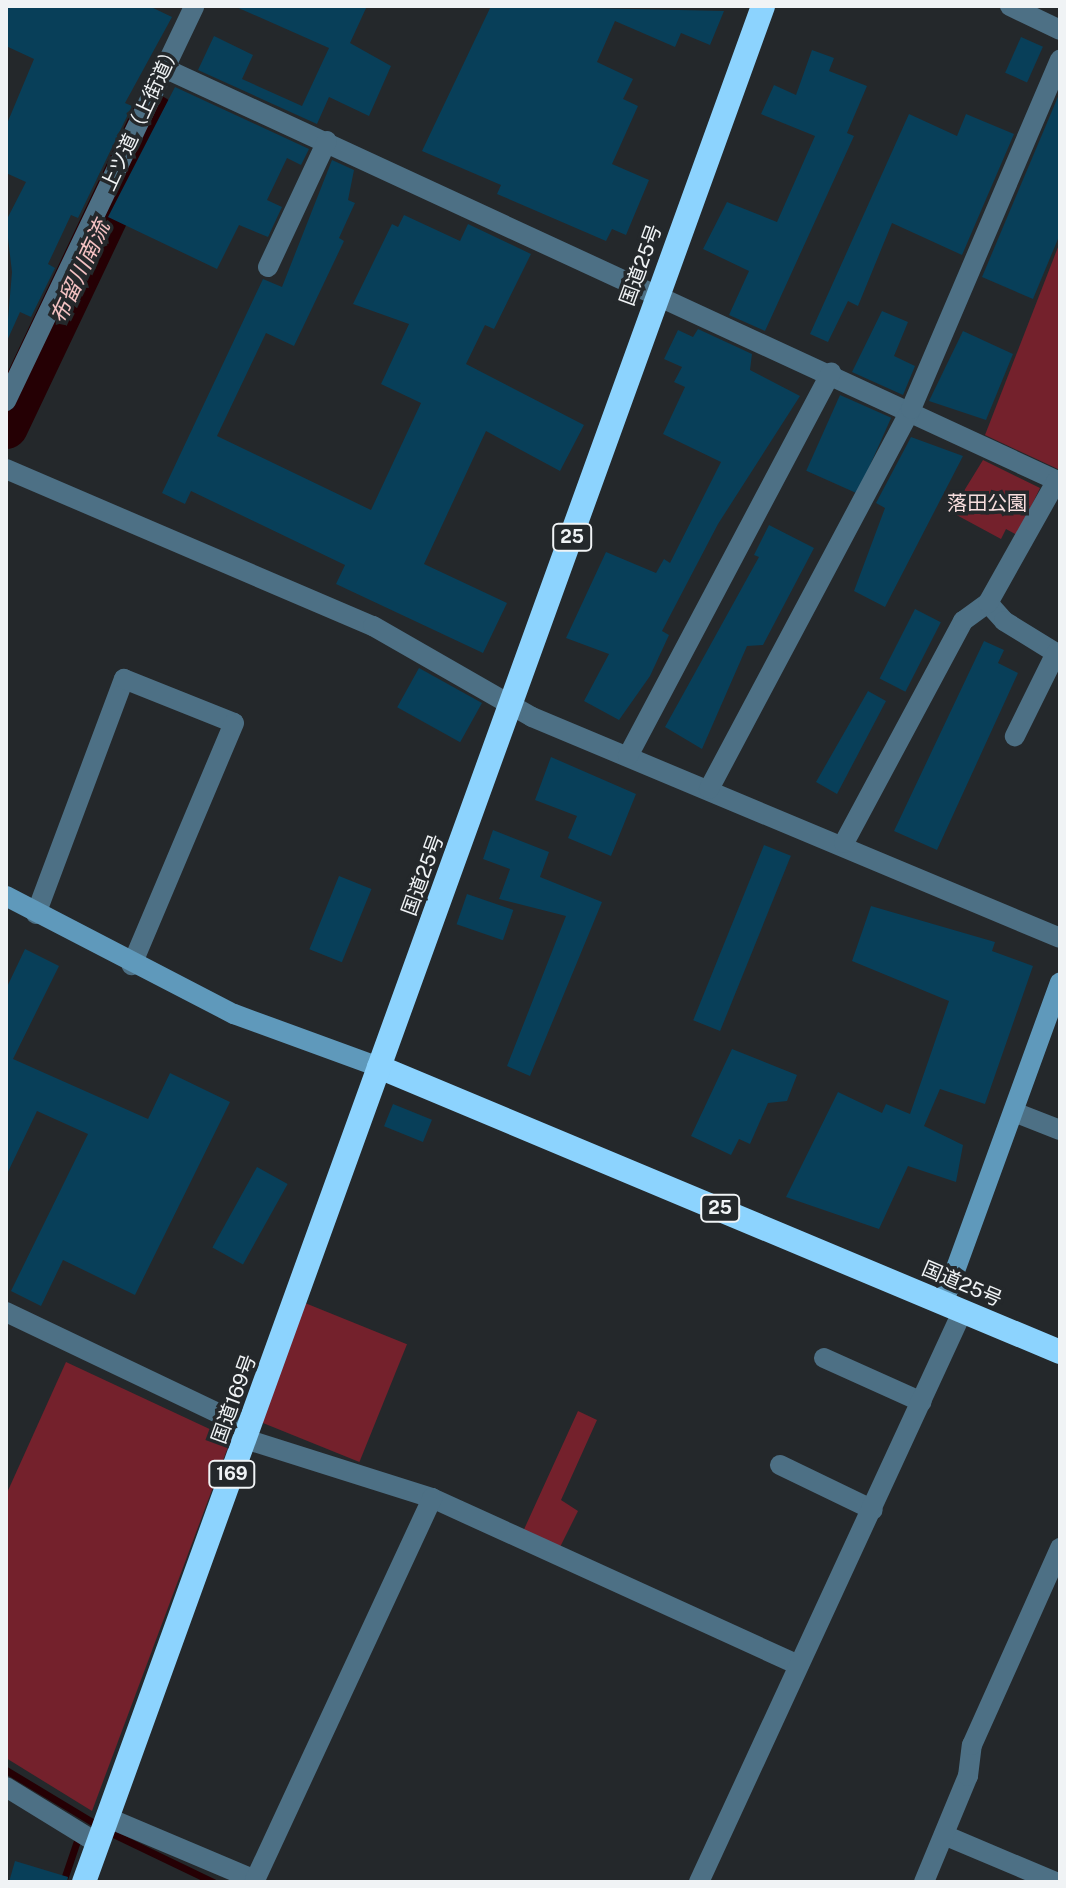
<!DOCTYPE html>
<html>
<head>
<meta charset="utf-8">
<style>
  body { margin:0 }
  #map { position:relative; width:1066px; height:1888px; overflow:hidden; background:#24282b; font-family:"Public Sans","Noto Sans JP",sans-serif }
  div>[style] { position:absolute }
  .green>* { inset:0; background:#74212c; transform-origin:0 0 }
  .stream>* { height:7px; margin:-3.5px; padding:0 3.5px; transform-origin:3.5px; border-radius:3.5px; background:#250004 }
  .river>* { height:44px; margin:-22px; padding:0 22px; transform-origin:22px; border-radius:22px; background:#250004 }
  .building>* { inset:0; background:#083f59; transform-origin:0 0 }
  .street>* { height:20px; margin:-10px; padding:0 10px; transform-origin:10px; border-radius:10px; background:#4d7085 }
  .secondary>* { height:20px; margin:-10px; padding:0 10px; transform-origin:10px; border-radius:10px; background:#5f99bb }
  .highway>* { height:24px; margin:-12px; padding:0 12px; transform-origin:12px; border-radius:12px; background:#8cd3fe }
  span { translate:-50% -50%; white-space:nowrap; text-align:center; line-height:1.15; -webkit-text-stroke:7px #24282b; paint-order:stroke }
  .shield-label span { padding:2px 6px; background:#24282b; border:2px solid; border-radius:6px; -webkit-text-stroke-width:0 }
  .shield-label { font-size:18px; color:#f0f3f5; font-weight:700 }
  .street-label { font-size:20px; color:#f0f3f5 }
  .park-label { font-size:20px; color:#f7dddd }
  .water-label { font-size:22px; color:#f5c2c3; font-style:italic }
  .frame { position:absolute; inset:0; border:8px solid #f0f3f5; pointer-events:none }
</style>
</head>
<body>
<div id="map">
  <div class="green">
    <i style="clip-path:polygon(1060px 242px,1060px 470px,985px 435px)"></i>
    <i style="clip-path:polygon(983px 460px,1040px 488px,1017px 535px,1006px 529px,1001px 539px,951px 512px)"></i>
    <i style="left:305px;top:1303px;width:110px;height:127px;rotate:22deg"></i>
    <i style="clip-path:polygon(66px 1362px,231px 1439px,92px 1811px,6px 1758px,6px 1495px)"></i>
    <i style="clip-path:polygon(578px 1411px,597px 1420px,561px 1500px,578px 1511px,557px 1553px,521px 1536px)"></i>
  </div>
  <div class="stream">
    <i style="left:6px;top:1770px;width:109px;rotate:31.1deg"></i>
    <i style="left:107px;top:1831px;width:118px;rotate:25.7deg"></i>
    <i style="left:63px;top:1882px;width:50px;rotate:-71.2deg"></i>
  </div>
  <div class="river">
    <i style="left:6px;top:427px;width:344px;rotate:-64.6deg"></i>
  </div>
  <div class="building">
    <i style="clip-path:polygon(6px 6px,149px 6px,172px 17px,125px 103px,132px 106px,78px 218px,71px 215px,48px 264px,55px 268px,31px 317px,20px 312px,6px 343px,12px 272px,6px 221px,26px 182px,6px 173px,6px 126px,34px 59px,6px 46px)"></i>
    <i style="clip-path:polygon(234px 6px,367px 6px,350px 43px,391px 66px,369px 116px,329px 97px,317px 124px,198px 70px,214px 36px,253px 55px,242px 79px,302px 106px,329px 48px)"></i>
    <i style="clip-path:polygon(491px 6px,724px 11px,710px 45px,681px 33px,675px 47px,615px 21px,597px 62px,633px 79px,623px 99px,638px 106px,612px 164px,649px 180px,626px 235px,612px 229px,606px 241px,497px 194px,501px 185px,422px 151px)"></i>
    <i style="left:1021px;top:37px;width:24px;height:39px;rotate:24deg"></i>
    <i style="clip-path:polygon(812px 50px,834px 58px,829px 71px,867px 86px,847px 133px,854px 136px,765px 331px,729px 315px,749px 271px,703px 249px,727px 202px,777px 222px,815px 136px,761px 114px,774px 85px,796px 95px)"></i>
    <i style="clip-path:polygon(175px 87px,309px 149px,301px 165px,287px 158px,267px 200px,282px 207px,268px 237px,239px 225px,217px 269px,108px 217px)"></i>
    <i style="clip-path:polygon(1060px 92px,1060px 234px,1033px 299px,982px 277px)"></i>
    <i style="clip-path:polygon(909px 114px,957px 136px,966px 114px,1014px 134px,962px 255px,892px 223px,858px 306px,848px 301px,828px 342px,810px 334px)"></i>
    <i style="clip-path:polygon(332px 160px,354px 170px,348px 200px,355px 203px,339px 238px,344px 241px,294px 346px,266px 333px,217px 436px,371px 510px,421px 403px,381px 384px,409px 324px,353px 304px,392px 224px,398px 227px,404px 215px,460px 241px,468px 224px,531px 254px,494px 329px,485px 325px,466px 364px,584px 425px,560px 471px,486px 431px,424px 564px,507px 603px,483px 653px,336px 584px,345px 565px,191px 491px,185px 504px,162px 493px,263px 279px,282px 287px)"></i>
    <i style="clip-path:polygon(882px 311px,908px 322px,894px 356px,915px 366px,903px 395px,852px 372px)"></i>
    <i style="clip-path:polygon(698px 329px,752px 354px,750px 370px,800px 396px,718px 524px,662px 631px,669px 635px,650px 676px,619px 720px,584px 701px,609px 654px,566px 638px,606px 552px,656px 573px,664px 559px,670px 563px,721px 462px,663px 434px,685px 387px,674px 382px,682px 367px,664px 359px,678px 330px,693px 337px)"></i>
    <i style="clip-path:polygon(963px 331px,1013px 354px,986px 420px,929px 401px)"></i>
    <i style="left:840px;top:395px;width:56px;height:83px;rotate:24deg"></i>
    <i style="clip-path:polygon(911px 437px,963px 456px,885px 607px,854px 591px,885px 508px,876px 503px)"></i>
    <i style="clip-path:polygon(769px 525px,814px 548px,763px 645px,747px 646px,702px 749px,665px 727px,759px 557px,754px 555px)"></i>
    <i style="left:915px;top:609px;width:29px;height:78px;rotate:27deg"></i>
    <i style="clip-path:polygon(984px 641px,1004px 650px,998px 663px,1018px 673px,937px 850px,894px 831px)"></i>
    <i style="left:419px;top:668px;width:72px;height:45px;rotate:29deg"></i>
    <i style="clip-path:polygon(868px 691px,886px 701px,837px 794px,816px 782px)"></i>
    <i style="clip-path:polygon(551px 757px,636px 794px,611px 856px,568px 838px,577px 816px,535px 800px)"></i>
    <i style="clip-path:polygon(493px 830px,549px 852px,540px 877px,602px 902px,530px 1076px,507px 1066px,566px 916px,499px 899px,510px 869px,483px 859px)"></i>
    <i style="left:764px;top:845px;width:29px;height:189px;rotate:22deg"></i>
    <i style="left:339px;top:876px;width:35px;height:79px;rotate:22deg"></i>
    <i style="left:467px;top:894px;width:49px;height:32px;rotate:19deg"></i>
    <i style="clip-path:polygon(871px 906px,995px 942px,992px 951px,1033px 966px,985px 1104px,940px 1089px,924px 1126px,963px 1145px,956px 1182px,908px 1166px,879px 1229px,786px 1197px,838px 1092px,882px 1113px,886px 1104px,910px 1114px,949px 1001px,852px 961px)"></i>
    <i style="clip-path:polygon(25px 949px,59px 966px,13px 1059px,148px 1119px,170px 1073px,230px 1102px,135px 1295px,63px 1260px,41px 1306px,11px 1291px,88px 1134px,37px 1111px,6px 1176px,6px 989px)"></i>
    <i style="clip-path:polygon(732px 1049px,797px 1075px,787px 1101px,768px 1103px,750px 1144px,739px 1139px,731px 1155px,691px 1136px)"></i>
    <i style="left:393px;top:1104px;width:42px;height:24px;rotate:22deg"></i>
    <i style="left:257px;top:1167px;width:35px;height:92px;rotate:29deg"></i>
    <i style="clip-path:polygon(15px 1861px,68px 1877px,67px 1882px,9px 1882px)"></i>
  </div>
  <div class="street">
    <i style="left:1010px;top:6px;width:55px;rotate:25.6deg"></i>
    <i style="left:164px;top:68px;width:987px;rotate:24.8deg"></i>
    <i style="left:268px;top:267px;width:139px;rotate:-64.9deg"></i>
    <i style="left:6px;top:401px;width:437px;rotate:-64.5deg"></i>
    <i style="left:6px;top:469px;width:399px;rotate:23.2deg"></i>
    <i style="left:373px;top:626px;width:183px;rotate:29.8deg"></i>
    <i style="left:532px;top:717px;width:572px;rotate:22.71deg"></i>
    <i style="left:988px;top:603px;width:24px;rotate:48deg"></i>
    <i style="left:1004px;top:621px;width:61px;rotate:31.6deg"></i>
    <i style="left:1056px;top:653px;width:93px;rotate:116.3deg"></i>
    <i style="left:628px;top:756px;width:434px;rotate:-62.1deg"></i>
    <i style="left:709px;top:789px;width:430px;rotate:-62deg"></i>
    <i style="left:911px;top:409px;width:380px;rotate:-66.9deg"></i>
    <i style="left:844px;top:843px;width:252px;rotate:-61.8deg"></i>
    <i style="left:963px;top:621px;width:31px;rotate:-36deg"></i>
    <i style="left:988px;top:603px;width:141px;rotate:-60.7deg"></i>
    <i style="left:36px;top:914px;width:251px;rotate:-69.5deg"></i>
    <i style="left:124px;top:679px;width:118px;rotate:21.8deg"></i>
    <i style="left:234px;top:723px;width:263px;rotate:112.9deg"></i>
    <i style="left:1014px;top:1112px;width:49px;rotate:21.4deg"></i>
    <i style="left:6px;top:1312px;width:269px;rotate:25.5deg"></i>
    <i style="left:824px;top:1358px;width:107px;rotate:24.2deg"></i>
    <i style="left:245px;top:1439px;width:196px;rotate:17.5deg"></i>
    <i style="left:432px;top:1498px;width:403px;rotate:24.5deg"></i>
    <i style="left:780px;top:1465px;width:103px;rotate:25.8deg"></i>
    <i style="left:6px;top:1787px;width:107px;rotate:31.6deg"></i>
    <i style="left:106px;top:1817px;width:162px;rotate:22.9deg"></i>
    <i style="left:255px;top:1880px;width:421px;rotate:-65.1deg"></i>
    <i style="left:944px;top:1835px;width:121px;rotate:22.9deg"></i>
    <i style="left:699px;top:1882px;width:630px;rotate:-65.22deg"></i>
    <i style="left:924px;top:1882px;width:115px;rotate:-67.5deg"></i>
    <i style="left:968px;top:1776px;width:31px;rotate:-83deg"></i>
    <i style="left:972px;top:1745px;width:216px;rotate:-65.9deg"></i>
  </div>
  <div class="secondary">
    <i style="left:6px;top:896px;width:257px;rotate:27.4deg"></i>
    <i style="left:234px;top:1014px;width:154px;rotate:20.1deg"></i>
    <i style="left:944px;top:1301px;width:339px;rotate:-70deg"></i>
  </div>
  <div class="highway">
    <i style="left:379px;top:1067px;width:738px;rotate:22.71deg"></i>
    <i style="left:84px;top:1882px;width:1995px;rotate:-70.1deg"></i>
  </div>
  <div class="shield-label">
    <span style="left:572px;top:537px">25</span>
    <span style="left:720px;top:1208px">25</span>
    <span style="left:232px;top:1474px">169</span>
  </div>
  <div class="street-label">
    <span style="left:141px;top:117px;rotate:-65deg">上ツ道（上街道）</span>
    <span style="left:641px;top:265px;rotate:-70deg">国道25号</span>
    <span style="left:423px;top:875px;rotate:-70deg">国道25号</span>
    <span style="left:962px;top:1284px;rotate:23deg">国道25号</span>
    <span style="left:234px;top:1399px;rotate:-70deg">国道169号</span>
  </div>
  <div class="park-label">
    <span style="left:987px;top:503px">落田公園</span>
  </div>
  <div class="water-label">
    <span style="left:80px;top:272px;rotate:-65deg">布留川南流</span>
  </div>
  <div class="frame"></div>
</div>
</body>
</html>
